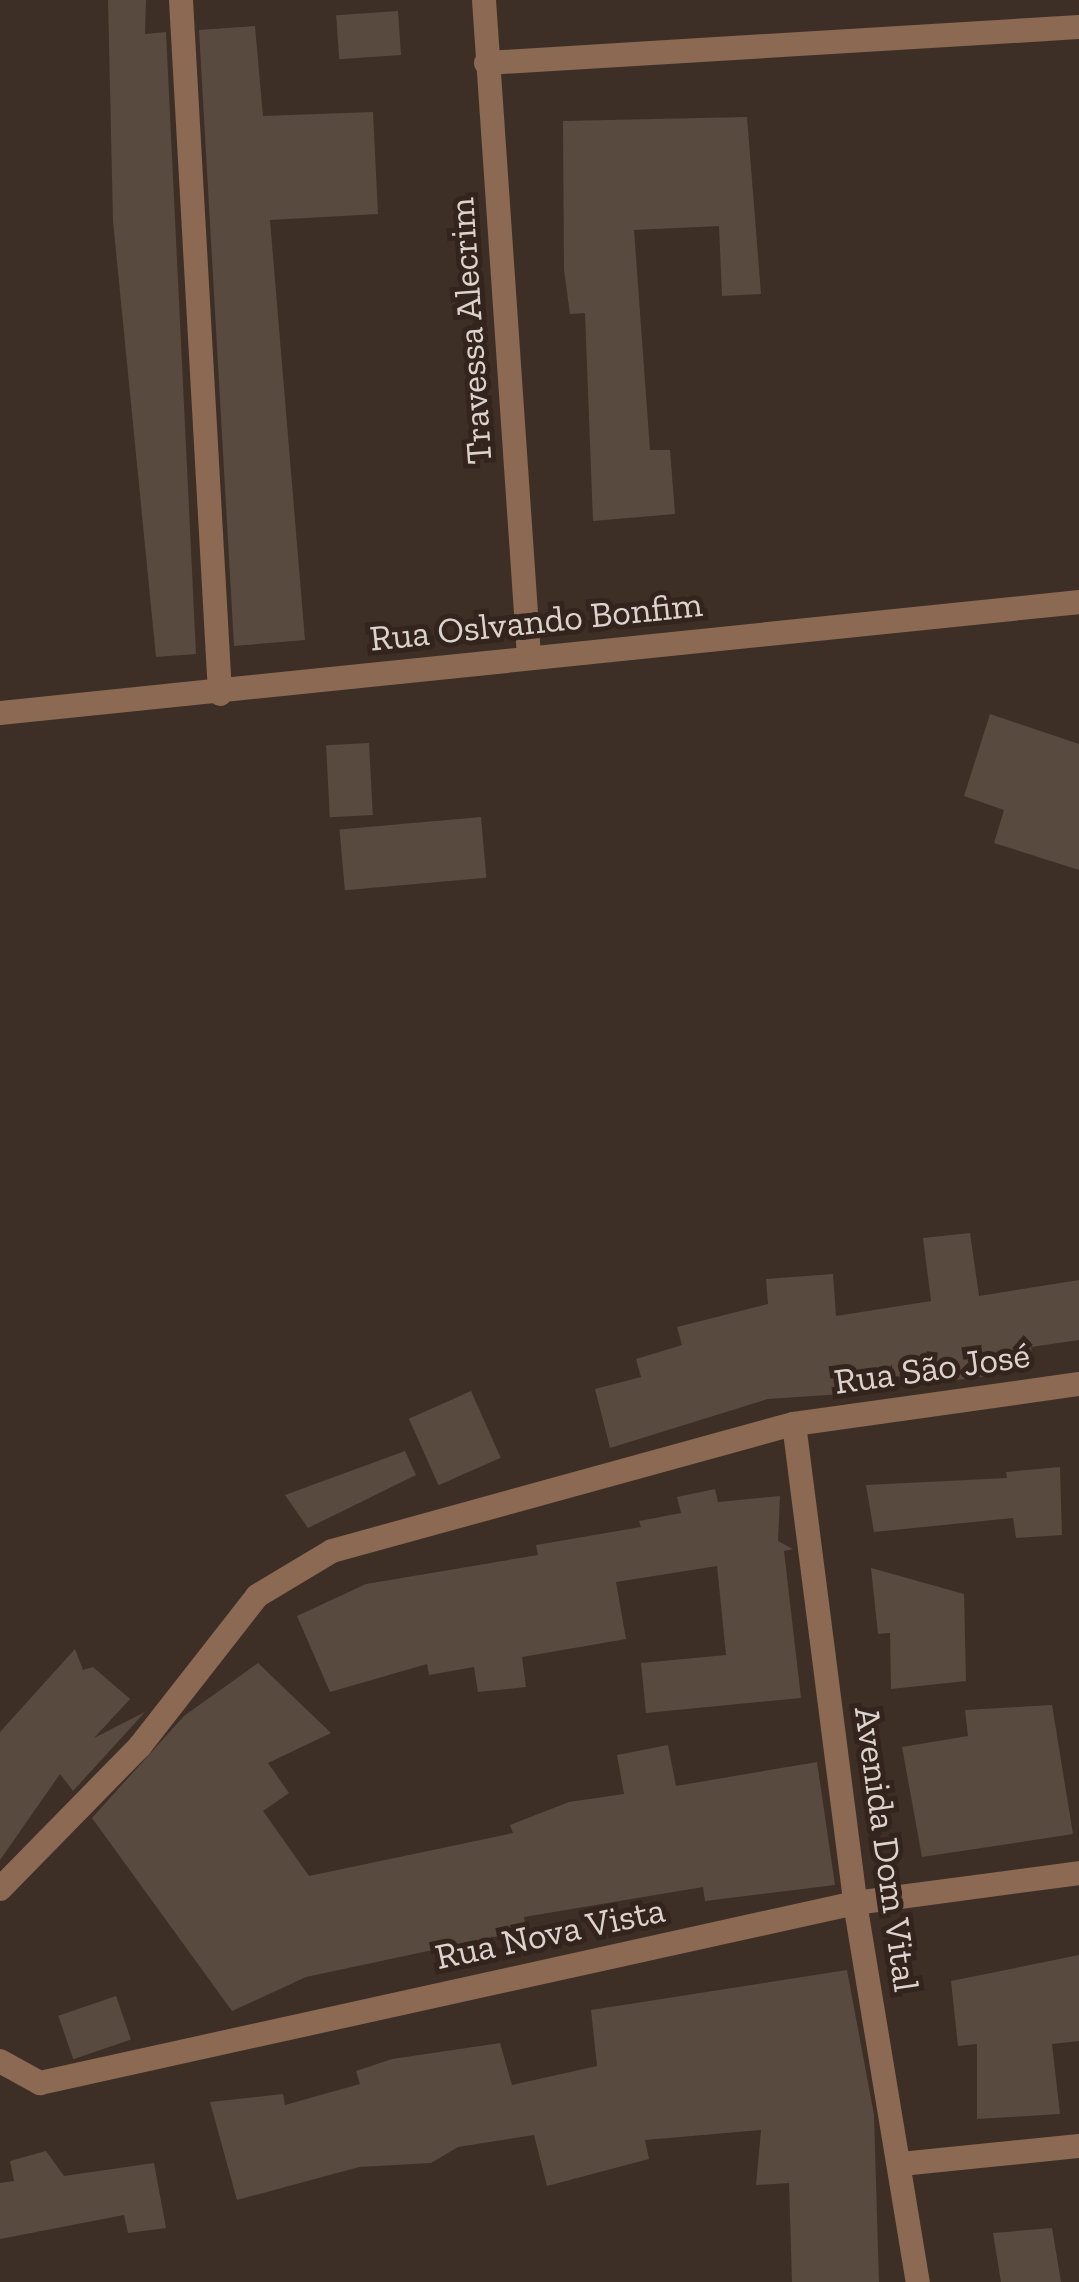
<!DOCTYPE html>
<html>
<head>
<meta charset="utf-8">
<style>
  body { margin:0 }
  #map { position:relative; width:1079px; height:2282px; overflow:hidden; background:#3d2f26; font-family:"Zilla Slab",serif }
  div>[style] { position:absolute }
  .building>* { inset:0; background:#594a40; transform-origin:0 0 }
  .street>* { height:24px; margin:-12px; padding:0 12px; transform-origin:12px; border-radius:12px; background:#8b6953 }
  span { translate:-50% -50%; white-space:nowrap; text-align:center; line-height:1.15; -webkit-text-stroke:10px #33251d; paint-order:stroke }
  .street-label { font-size:36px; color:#ddd3ce }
</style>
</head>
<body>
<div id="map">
  <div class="building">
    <i style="clip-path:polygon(108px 0,146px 0,145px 34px,166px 32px,196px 654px,156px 657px,113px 221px)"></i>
    <i style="left:398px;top:11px;width:44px;height:62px;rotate:86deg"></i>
    <i style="clip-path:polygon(255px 26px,263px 116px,373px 112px,378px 214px,270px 220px,305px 640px,234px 646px,199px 30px)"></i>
    <i style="clip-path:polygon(747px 117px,761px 294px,722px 296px,719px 226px,634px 230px,650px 450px,670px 450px,675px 514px,593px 521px,585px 313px,570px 314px,564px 270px,563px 121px)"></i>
    <i style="clip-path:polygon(990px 714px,1079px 744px,1079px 870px,994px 843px,1004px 810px,964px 796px)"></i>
    <i style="left:369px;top:743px;width:72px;height:43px;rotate:87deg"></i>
    <i style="left:481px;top:817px;width:61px;height:142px;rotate:85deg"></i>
    <i style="clip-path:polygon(970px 1233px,979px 1296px,1079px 1280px,1079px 1340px,1031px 1347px,1033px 1364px,988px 1369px,988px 1376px,940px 1382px,939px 1370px,842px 1386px,843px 1394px,768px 1399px,610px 1448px,595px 1389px,641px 1377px,636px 1359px,682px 1345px,677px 1327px,768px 1304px,766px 1279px,833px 1274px,836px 1316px,931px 1301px,923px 1238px)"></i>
    <i style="left:471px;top:1391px;width:73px;height:68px;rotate:66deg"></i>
    <i style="clip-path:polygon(405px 1451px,416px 1475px,308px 1528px,285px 1495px)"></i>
    <i style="clip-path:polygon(1060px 1467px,1062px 1535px,1016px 1538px,1013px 1518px,874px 1532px,866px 1485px,1007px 1478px,1006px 1472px)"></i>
    <i style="clip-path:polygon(715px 1489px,718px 1502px,780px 1496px,778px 1541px,793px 1549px,784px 1551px,801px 1698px,646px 1713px,641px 1663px,726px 1655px,717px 1566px,616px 1582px,626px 1639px,522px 1657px,526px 1687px,478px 1692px,474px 1667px,429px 1675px,427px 1664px,330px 1692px,297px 1616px,366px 1584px,538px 1555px,536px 1545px,641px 1527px,639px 1521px,681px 1513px,677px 1497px)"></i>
    <i style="clip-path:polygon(871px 1568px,964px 1594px,966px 1681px,891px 1689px,890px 1633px,878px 1634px)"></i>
    <i style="clip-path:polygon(75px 1649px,83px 1670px,93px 1667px,130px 1699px,94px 1738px,145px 1712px,73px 1791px,60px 1774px,0 1860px,0 1732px)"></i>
    <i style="clip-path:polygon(258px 1663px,331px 1733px,268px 1763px,289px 1793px,263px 1811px,309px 1876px,513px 1833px,510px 1825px,569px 1802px,624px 1794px,617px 1755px,668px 1745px,676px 1786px,817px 1762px,835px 1885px,705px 1901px,703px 1887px,524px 1917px,526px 1930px,306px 1977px,232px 2011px,92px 1818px,184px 1716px)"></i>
    <i style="clip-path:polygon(1052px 1705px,1073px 1834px,922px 1857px,902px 1747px,968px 1736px,965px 1710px)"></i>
    <i style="clip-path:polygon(1079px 1955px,1079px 2041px,1052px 2044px,1060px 2114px,977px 2119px,977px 2044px,958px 2046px,951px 1981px)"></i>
    <i style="clip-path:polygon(847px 1970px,874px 2115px,879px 2282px,792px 2282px,789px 2183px,756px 2185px,761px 2130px,645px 2140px,649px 2159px,547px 2186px,534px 2135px,458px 2147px,431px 2163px,359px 2167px,237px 2200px,210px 2102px,283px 2094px,285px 2105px,360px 2084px,356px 2071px,392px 2059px,500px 2043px,512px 2085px,597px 2066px,591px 2010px)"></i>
    <i style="left:116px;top:1996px;width:46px;height:61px;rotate:71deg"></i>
    <i style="clip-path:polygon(46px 2151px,64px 2176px,154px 2163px,166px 2228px,128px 2233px,124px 2215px,0 2239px,0 2183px,14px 2181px,10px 2161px)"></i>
    <i style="clip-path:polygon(1052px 2228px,1061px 2282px,1001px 2282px,993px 2233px)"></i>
  </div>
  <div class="street">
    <i style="left:181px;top:0;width:695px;rotate:86.78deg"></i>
    <i style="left:484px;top:0;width:658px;rotate:86.08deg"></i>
    <i style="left:486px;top:63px;width:594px;rotate:-3.47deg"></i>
    <i style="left:0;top:713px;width:1085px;rotate:-5.87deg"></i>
    <i style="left:794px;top:1424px;width:483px;rotate:82.7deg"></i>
    <i style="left:855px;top:1903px;width:384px;rotate:80.6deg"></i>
    <i style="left:0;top:1889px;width:200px;rotate:-45.6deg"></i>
    <i style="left:140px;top:1746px;width:190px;rotate:-52deg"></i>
    <i style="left:257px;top:1596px;width:87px;rotate:-31deg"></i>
    <i style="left:332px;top:1551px;width:479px;rotate:-15.4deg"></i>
    <i style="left:794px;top:1424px;width:288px;rotate:-8deg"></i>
    <i style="left:0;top:2061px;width:46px;rotate:28.8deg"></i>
    <i style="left:40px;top:2083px;width:835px;rotate:-12.45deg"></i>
    <i style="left:855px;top:1903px;width:226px;rotate:-7.6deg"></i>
    <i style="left:901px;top:2164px;width:179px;rotate:-5.8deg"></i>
  </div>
  <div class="street-label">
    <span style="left:470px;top:331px;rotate:-94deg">Travessa Alecrim</span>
    <span style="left:536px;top:621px;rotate:-6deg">Rua Oslvando Bonfim</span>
    <span style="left:932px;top:1368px;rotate:-8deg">Rua São José</span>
    <span style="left:887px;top:1849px;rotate:82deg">Avenida Dom Vital</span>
    <span style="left:550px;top:1933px;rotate:-12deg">Rua Nova Vista</span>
  </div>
</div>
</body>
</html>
